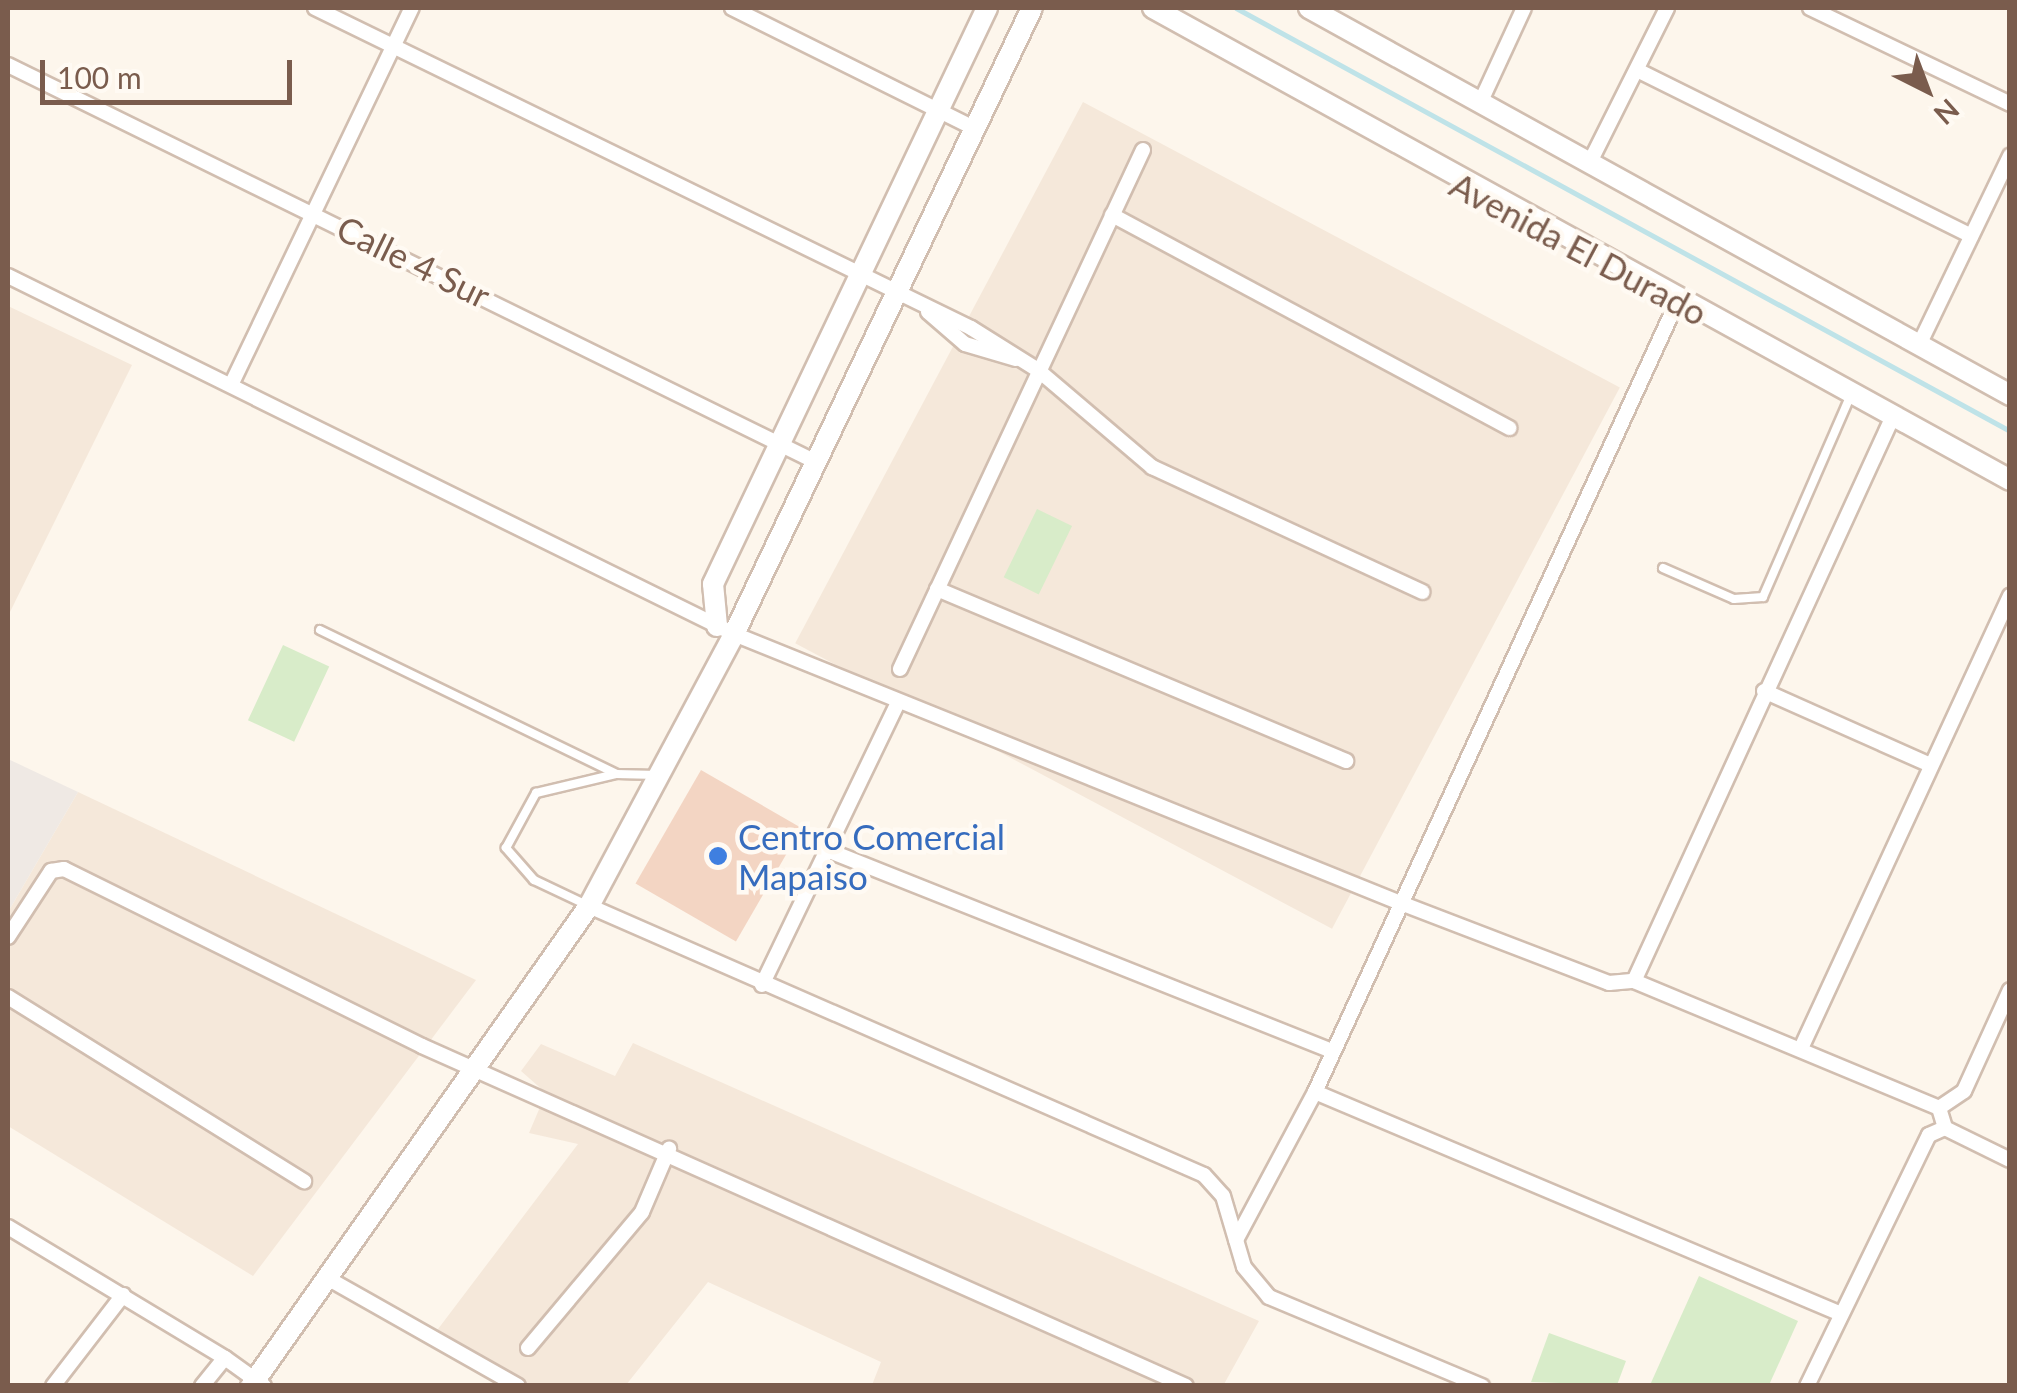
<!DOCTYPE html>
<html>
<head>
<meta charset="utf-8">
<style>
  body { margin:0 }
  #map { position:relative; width:2017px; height:1393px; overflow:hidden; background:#fdf6ec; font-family:Lato,sans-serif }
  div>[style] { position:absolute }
  .residential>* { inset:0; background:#f5e8da; transform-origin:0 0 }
  .industrial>* { inset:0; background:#efe9e4 }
  .green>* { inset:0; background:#d8ecc9; transform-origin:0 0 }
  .stream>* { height:5px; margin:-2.5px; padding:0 2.5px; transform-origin:2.5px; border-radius:2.5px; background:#bfe3e8 }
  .building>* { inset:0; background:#f3d5c3; transform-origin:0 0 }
  .roads { filter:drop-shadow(2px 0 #d1beb0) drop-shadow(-2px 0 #d1beb0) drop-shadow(0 2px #d1beb0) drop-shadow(0 -2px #d1beb0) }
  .lane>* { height:8px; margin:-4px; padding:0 4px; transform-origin:4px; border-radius:4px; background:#fff }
  .street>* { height:14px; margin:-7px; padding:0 7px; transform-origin:7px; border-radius:7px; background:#fff }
  .secondary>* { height:20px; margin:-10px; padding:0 10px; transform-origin:10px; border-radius:10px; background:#fff }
  .dots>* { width:28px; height:28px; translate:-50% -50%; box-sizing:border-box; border:5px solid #fffaf3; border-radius:50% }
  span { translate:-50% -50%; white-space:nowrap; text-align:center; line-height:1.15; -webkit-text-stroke:9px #fffaf3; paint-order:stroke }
  .street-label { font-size:35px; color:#7a5c4d }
  .shop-label { font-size:35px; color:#366cbe }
  .left { translate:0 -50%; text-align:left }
  .frame { position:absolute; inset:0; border:10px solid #7a5c4d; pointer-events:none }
  .north { position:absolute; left:1877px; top:40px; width:100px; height:100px; -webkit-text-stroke:8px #fffaf3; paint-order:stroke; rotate:138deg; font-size:28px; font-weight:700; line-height:40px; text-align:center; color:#7a5c4d }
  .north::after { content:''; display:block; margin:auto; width:35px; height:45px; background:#7a5c4d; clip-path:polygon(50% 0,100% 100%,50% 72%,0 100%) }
  .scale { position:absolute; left:40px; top:60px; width:252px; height:45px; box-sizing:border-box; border:5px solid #7a5c4d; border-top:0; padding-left:12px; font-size:30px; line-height:35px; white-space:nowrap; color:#7a5c4d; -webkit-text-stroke:8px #fffaf3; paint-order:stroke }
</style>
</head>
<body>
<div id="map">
  <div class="residential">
    <i style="left:1083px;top:102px;width:608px;height:613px;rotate:28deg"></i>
    <i style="clip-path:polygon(8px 306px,132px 365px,8px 616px)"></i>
    <i style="clip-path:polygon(78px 792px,476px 980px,253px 1276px,8px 1126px,8px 912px)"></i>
    <i style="clip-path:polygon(633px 1043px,1259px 1321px,1223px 1386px,872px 1385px,881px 1362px,708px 1282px,626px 1385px,514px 1385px,432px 1337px,578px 1144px,529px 1133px,546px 1093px,521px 1071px,541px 1044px,615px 1076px)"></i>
  </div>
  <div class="industrial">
    <i style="clip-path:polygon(8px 759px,78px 792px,8px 912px)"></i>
  </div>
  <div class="green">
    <i style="left:1037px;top:509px;width:39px;height:76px;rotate:26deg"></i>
    <i style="left:283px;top:645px;width:51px;height:83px;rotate:25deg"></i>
    <i style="clip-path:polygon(1699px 1276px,1798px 1321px,1769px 1385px,1650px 1385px)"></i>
    <i style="clip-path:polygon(1549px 1333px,1626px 1361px,1617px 1385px,1531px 1382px)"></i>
  </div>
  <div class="stream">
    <i style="left:1236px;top:8px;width:882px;rotate:28.66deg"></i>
  </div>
  <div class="building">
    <i style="left:701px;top:770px;width:116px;height:131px;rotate:30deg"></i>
  </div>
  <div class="roads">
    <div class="lane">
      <i style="left:1663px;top:568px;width:77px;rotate:23.6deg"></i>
      <i style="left:1734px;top:599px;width:29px;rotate:-4deg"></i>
      <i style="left:1763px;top:597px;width:218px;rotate:-66.5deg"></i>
      <i style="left:320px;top:630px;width:329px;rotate:25.9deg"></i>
      <i style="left:616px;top:774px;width:42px;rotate:1.4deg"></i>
      <i style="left:589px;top:906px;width:61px;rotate:-154.7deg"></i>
      <i style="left:534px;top:880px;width:43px;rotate:-131.2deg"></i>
      <i style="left:506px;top:848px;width:63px;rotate:-61.4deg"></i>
      <i style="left:536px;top:793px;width:82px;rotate:-13.4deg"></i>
    </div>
    <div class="street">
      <i style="left:315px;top:8px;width:730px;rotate:26deg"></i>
      <i style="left:971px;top:328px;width:79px;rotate:32.1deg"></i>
      <i style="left:1038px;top:370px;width:150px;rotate:40.4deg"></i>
      <i style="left:1152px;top:467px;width:298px;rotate:24.8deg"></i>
      <i style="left:732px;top:8px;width:270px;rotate:26.4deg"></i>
      <i style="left:1810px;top:8px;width:222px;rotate:25.6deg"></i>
      <i style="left:8px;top:65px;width:902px;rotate:26.17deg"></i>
      <i style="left:1637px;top:70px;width:373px;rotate:26.4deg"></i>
      <i style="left:1481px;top:101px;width:102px;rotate:-65.2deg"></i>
      <i style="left:1590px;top:162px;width:172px;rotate:-63.4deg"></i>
      <i style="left:1112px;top:215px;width:451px;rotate:28.2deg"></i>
      <i style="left:8px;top:276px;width:809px;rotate:26.25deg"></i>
      <i style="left:734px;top:634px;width:716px;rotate:21.98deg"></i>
      <i style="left:1398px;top:902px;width:226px;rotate:21deg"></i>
      <i style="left:1609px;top:983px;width:25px;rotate:-5deg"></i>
      <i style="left:928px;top:312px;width:49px;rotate:40.9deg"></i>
      <i style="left:965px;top:344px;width:53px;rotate:16.4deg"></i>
      <i style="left:1920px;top:343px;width:208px;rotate:-64.3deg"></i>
      <i style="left:232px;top:383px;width:416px;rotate:-64.4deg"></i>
      <i style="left:1894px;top:414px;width:624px;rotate:114.63deg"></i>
      <i style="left:1634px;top:981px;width:330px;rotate:22.6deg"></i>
      <i style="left:1939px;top:1108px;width:21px;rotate:73deg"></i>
      <i style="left:937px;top:589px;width:444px;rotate:22.8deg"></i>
      <i style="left:900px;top:669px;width:573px;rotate:-64.91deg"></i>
      <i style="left:1764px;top:691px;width:180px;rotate:24deg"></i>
      <i style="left:827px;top:850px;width:538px;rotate:21.7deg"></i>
      <i style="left:589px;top:906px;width:671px;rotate:23.62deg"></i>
      <i style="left:1204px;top:1175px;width:28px;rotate:48deg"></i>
      <i style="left:1223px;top:1196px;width:74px;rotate:73.5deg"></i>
      <i style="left:1244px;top:1267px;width:39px;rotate:50deg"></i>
      <i style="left:1269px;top:1297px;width:231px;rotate:22.7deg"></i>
      <i style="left:8px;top:937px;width:79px;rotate:-56.9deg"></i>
      <i style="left:51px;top:871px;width:13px;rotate:-9deg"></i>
      <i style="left:64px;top:869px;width:399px;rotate:26.3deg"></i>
      <i style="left:422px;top:1046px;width:836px;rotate:23.99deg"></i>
      <i style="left:762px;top:985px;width:313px;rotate:-64.3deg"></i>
      <i style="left:8px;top:997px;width:349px;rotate:31.9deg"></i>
      <i style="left:1803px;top:1044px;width:494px;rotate:-65.2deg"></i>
      <i style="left:1315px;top:1092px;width:571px;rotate:22.88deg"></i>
      <i style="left:1939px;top:1108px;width:30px;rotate:-34deg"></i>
      <i style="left:1964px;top:1091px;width:111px;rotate:-65.5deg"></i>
      <i style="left:8px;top:1227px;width:253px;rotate:31.1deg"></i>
      <i style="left:1236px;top:1240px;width:168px;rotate:-61.9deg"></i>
      <i style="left:1315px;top:1092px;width:869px;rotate:-65.38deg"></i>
      <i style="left:329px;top:1279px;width:217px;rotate:29.5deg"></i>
      <i style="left:528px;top:1348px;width:177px;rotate:-50deg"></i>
      <i style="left:642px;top:1212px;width:69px;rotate:-66.8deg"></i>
      <i style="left:53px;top:1386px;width:115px;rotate:-52.4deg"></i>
      <i style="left:202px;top:1386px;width:36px;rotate:-51deg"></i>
      <i style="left:225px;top:1358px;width:48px;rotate:35.7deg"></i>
      <i style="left:1807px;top:1386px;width:279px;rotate:-64.1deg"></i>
      <i style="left:1929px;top:1135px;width:17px;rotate:-24deg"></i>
      <i style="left:1945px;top:1128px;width:72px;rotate:26.2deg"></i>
    </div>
    <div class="secondary">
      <i style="left:1153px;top:8px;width:978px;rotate:28.84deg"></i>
      <i style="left:1309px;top:8px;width:801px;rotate:28.9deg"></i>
      <i style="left:717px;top:626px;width:42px;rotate:-95.4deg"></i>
      <i style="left:713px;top:584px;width:638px;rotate:-64.56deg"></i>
      <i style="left:251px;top:1386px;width:587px;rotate:-54.85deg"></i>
      <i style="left:589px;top:906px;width:308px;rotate:-61.9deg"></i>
      <i style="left:734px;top:634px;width:693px;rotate:-64.54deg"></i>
    </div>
  </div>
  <div class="dots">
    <i style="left:718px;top:856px;background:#3f7fe0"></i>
  </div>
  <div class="street-label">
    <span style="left:1579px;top:248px;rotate:28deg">Avenida El Durado</span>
    <span style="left:414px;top:261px;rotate:26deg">Calle 4 Sur</span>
  </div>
  <div class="shop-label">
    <span class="left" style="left:738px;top:856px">Centro Comercial<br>Mapaiso</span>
  </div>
  <div class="frame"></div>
  <div class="north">N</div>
  <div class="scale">100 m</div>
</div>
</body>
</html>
